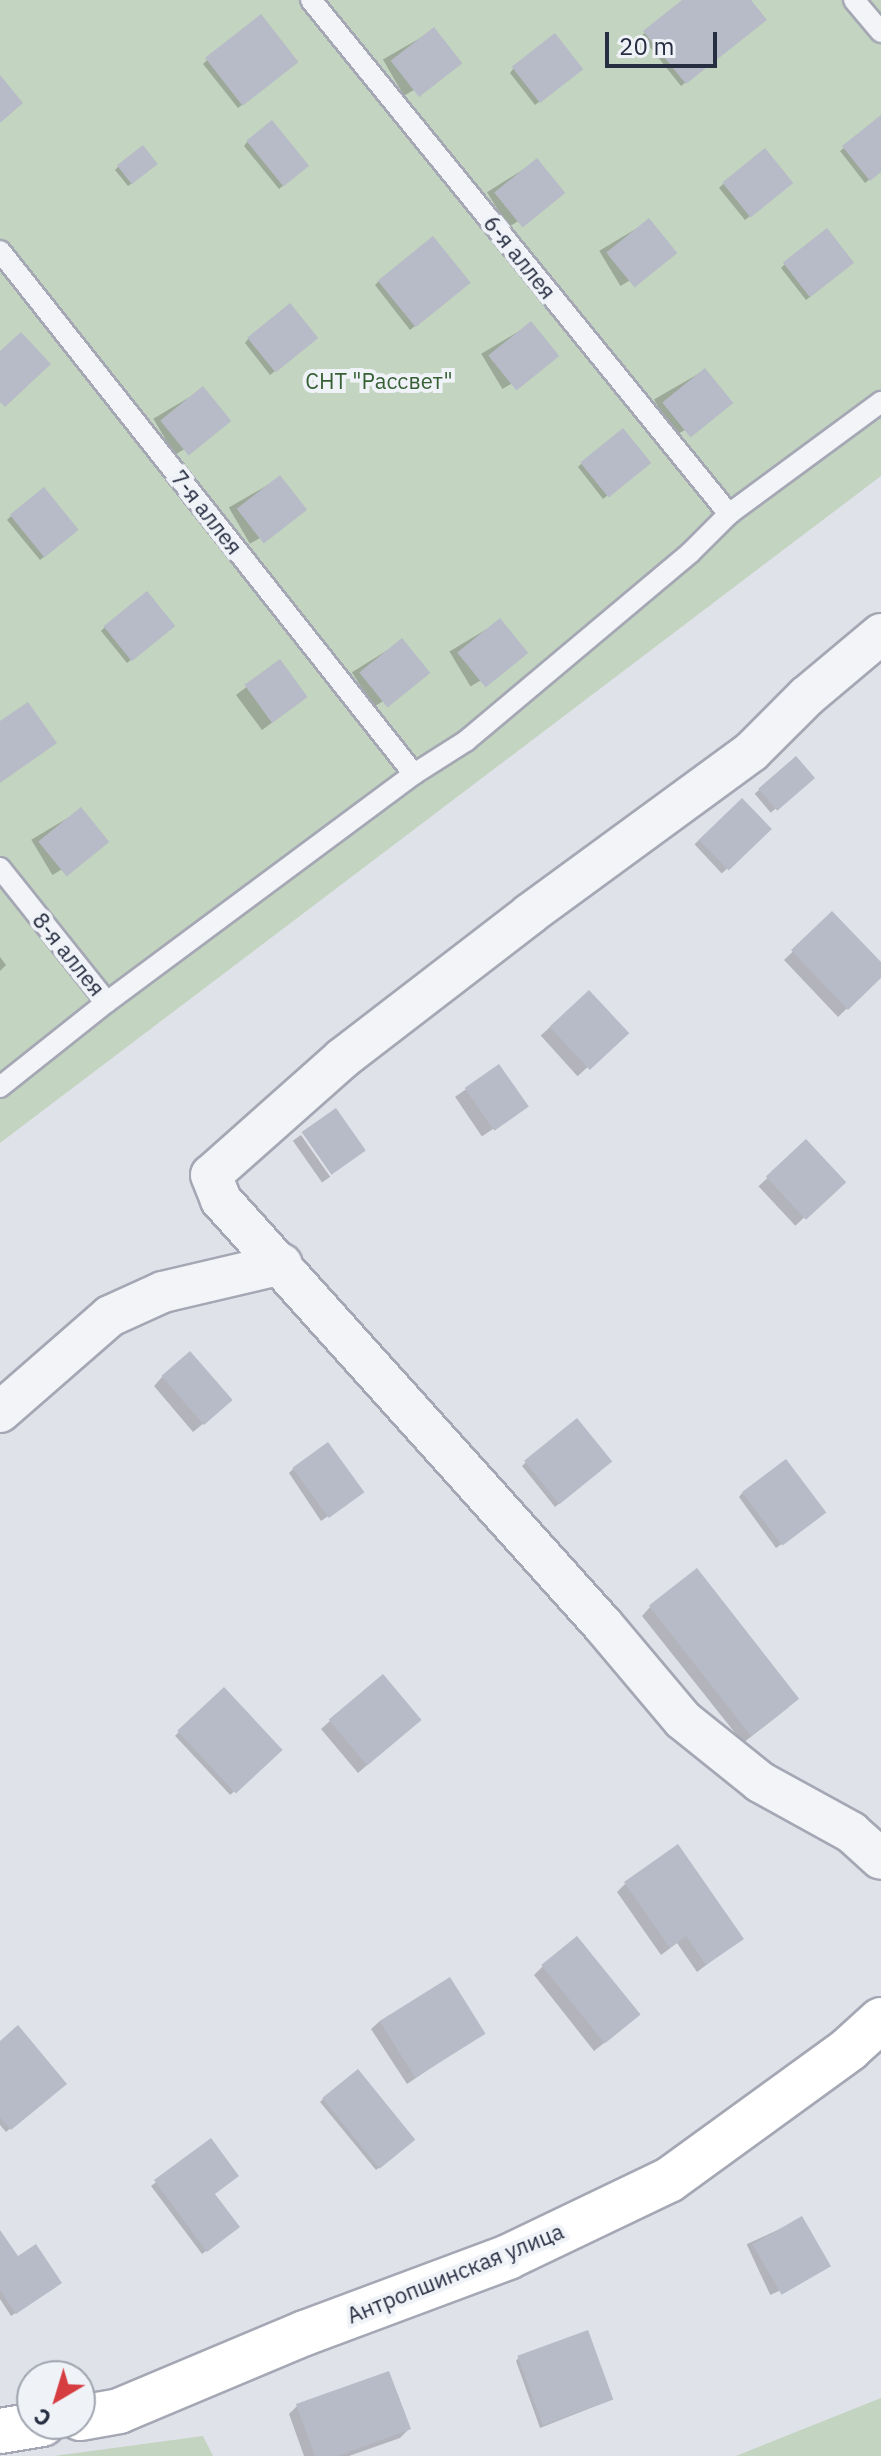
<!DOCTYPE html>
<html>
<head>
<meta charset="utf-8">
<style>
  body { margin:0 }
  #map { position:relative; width:881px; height:2456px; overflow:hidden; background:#e0e2ea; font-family:"IBM Plex Sans",sans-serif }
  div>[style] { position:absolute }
  .green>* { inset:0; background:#c3d4c0 }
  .shadow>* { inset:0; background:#0003; transform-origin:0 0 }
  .building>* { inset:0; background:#b7bbc7; transform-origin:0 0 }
  .roads { filter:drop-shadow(2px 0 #a5a8b4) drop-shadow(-2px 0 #a5a8b4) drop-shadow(0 2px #a5a8b4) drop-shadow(0 -2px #a5a8b4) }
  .lane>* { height:20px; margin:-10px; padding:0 10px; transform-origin:10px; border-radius:10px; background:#f3f4f8 }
  .street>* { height:40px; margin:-20px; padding:0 20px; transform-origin:20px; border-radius:20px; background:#f3f4f8 }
  .secondary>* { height:44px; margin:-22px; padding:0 22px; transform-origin:22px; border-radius:22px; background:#fff }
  span { translate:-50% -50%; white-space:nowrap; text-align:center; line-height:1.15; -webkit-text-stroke:8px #eff2f7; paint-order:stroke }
  .street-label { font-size:22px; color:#272e42 }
  .park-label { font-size:22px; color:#365f34 }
  .north { position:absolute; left:16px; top:2360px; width:80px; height:80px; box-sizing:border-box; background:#eff2f7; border:2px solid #9fa4af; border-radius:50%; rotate:218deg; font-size:22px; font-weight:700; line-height:32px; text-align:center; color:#272e42 }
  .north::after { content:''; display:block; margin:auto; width:28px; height:36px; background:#d63d40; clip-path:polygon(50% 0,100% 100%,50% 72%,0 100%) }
  .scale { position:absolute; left:605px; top:32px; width:112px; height:36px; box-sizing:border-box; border:4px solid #272e42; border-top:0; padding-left:10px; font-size:24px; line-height:28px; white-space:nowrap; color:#272e42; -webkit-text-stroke:6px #eff2f7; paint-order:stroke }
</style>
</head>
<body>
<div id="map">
  <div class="green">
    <i style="clip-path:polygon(0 0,881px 0,881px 476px,0 1143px)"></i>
    <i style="clip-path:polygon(881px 2398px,881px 2456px,736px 2456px)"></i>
    <i style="clip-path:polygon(203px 2436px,213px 2456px,54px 2456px)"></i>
  </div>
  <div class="shadow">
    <i style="clip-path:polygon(685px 0,748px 0,760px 24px,681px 86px,641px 36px)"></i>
    <i style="left:434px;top:30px;width:42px;height:59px;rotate:60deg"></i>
    <i style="clip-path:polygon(207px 60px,293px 65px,238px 108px,203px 64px)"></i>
    <i style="clip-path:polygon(513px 69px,577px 72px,535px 105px,510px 73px)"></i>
    <i style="clip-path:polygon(881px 118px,881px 170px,865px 183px,840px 151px)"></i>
    <i style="clip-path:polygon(247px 142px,302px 170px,279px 189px,244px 146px)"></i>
    <i style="left:537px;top:161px;width:41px;height:59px;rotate:58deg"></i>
    <i style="clip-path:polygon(119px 166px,152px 168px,128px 186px,115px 170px)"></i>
    <i style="clip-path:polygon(723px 184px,786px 187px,745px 220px,719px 188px)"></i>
    <i style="left:649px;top:221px;width:41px;height:58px;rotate:59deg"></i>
    <i style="clip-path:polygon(785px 264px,848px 267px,806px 300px,781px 268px)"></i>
    <i style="clip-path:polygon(379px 281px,464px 287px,410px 330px,375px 285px)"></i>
    <i style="left:531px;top:324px;width:41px;height:58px;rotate:59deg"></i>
    <i style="clip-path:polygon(248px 339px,312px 342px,270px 375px,245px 343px)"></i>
    <i style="left:705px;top:370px;width:42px;height:59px;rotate:60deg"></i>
    <i style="left:203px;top:389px;width:42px;height:58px;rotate:59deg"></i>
    <i style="clip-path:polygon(581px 464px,645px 466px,603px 499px,578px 467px)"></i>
    <i style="left:280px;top:478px;width:42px;height:59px;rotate:60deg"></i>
    <i style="clip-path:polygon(11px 516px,73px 534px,40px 560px,7px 520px)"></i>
    <i style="left:500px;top:621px;width:41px;height:59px;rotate:59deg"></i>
    <i style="clip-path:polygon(105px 627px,168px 630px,127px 663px,101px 631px)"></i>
    <i style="left:402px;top:641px;width:41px;height:59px;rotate:58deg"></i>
    <i style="clip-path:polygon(279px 662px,296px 705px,262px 730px,236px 695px)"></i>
    <i style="left:796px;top:759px;width:25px;height:54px;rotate:50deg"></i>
    <i style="left:742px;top:800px;width:40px;height:65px;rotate:47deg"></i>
    <i style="left:81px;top:810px;width:41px;height:58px;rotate:59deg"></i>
    <i style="clip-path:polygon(832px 914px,881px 965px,881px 976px,838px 1017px,784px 960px)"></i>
    <i style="clip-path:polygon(0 957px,6px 965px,0 971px)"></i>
    <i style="left:589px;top:992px;width:55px;height:65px;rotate:48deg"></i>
    <i style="left:499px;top:1067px;width:48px;height:53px;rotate:56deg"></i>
    <i style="left:301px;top:1135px;width:51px;height:10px;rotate:55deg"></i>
    <i style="left:806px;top:1142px;width:54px;height:65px;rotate:47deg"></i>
    <i style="clip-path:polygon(162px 1377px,221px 1409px,193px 1432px,154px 1386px)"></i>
    <i style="clip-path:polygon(526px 1462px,605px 1465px,555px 1507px,522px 1466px)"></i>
    <i style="clip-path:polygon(293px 1469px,358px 1495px,321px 1521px,289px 1473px)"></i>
    <i style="clip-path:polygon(742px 1493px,820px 1517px,776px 1548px,739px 1497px)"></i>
    <i style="clip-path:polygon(650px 1607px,789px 1707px,743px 1743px,642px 1616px)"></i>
    <i style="left:224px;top:1690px;width:81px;height:67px;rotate:47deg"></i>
    <i style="clip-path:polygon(330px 1721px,410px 1728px,358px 1773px,321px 1729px)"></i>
    <i style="clip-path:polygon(625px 1884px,742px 1938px,697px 1972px,677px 1943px,661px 1955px,617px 1892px)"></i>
    <i style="clip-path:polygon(543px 1966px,629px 2023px,594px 2051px,534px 1975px)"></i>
    <i style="clip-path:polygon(380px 2021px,483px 2033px,407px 2084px,371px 2029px)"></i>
    <i style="clip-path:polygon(0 2043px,60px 2087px,6px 2132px,0 2125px)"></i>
    <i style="clip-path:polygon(324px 2098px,409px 2144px,376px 2170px,320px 2102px)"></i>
    <i style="clip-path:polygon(211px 2141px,213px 2194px,233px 2231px,202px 2254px,151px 2186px)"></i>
    <i style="left:801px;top:2219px;width:56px;height:60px;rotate:65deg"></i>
    <i style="clip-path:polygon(0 2233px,17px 2259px,56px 2287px,11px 2316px,0 2299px)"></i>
    <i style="clip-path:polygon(519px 2357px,611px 2400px,540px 2428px,516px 2361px)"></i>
    <i style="clip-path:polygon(297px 2406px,409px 2429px,400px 2438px,349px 2456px,304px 2456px,289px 2414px)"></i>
  </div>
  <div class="building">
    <i style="clip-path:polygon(682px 0,751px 0,767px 20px,686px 84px,643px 31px)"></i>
    <i style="left:261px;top:14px;width:61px;height:71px;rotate:52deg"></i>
    <i style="left:434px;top:27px;width:46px;height:55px;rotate:52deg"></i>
    <i style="left:555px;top:33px;width:46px;height:55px;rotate:52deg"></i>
    <i style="clip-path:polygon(0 75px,23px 103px,0 123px)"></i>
    <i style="clip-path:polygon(881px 115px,881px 172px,870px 181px,842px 146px)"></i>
    <i style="left:272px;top:120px;width:59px;height:33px;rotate:51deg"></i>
    <i style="left:143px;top:145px;width:24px;height:33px;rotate:52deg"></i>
    <i style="left:765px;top:148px;width:45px;height:55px;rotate:51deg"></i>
    <i style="left:537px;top:158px;width:45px;height:55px;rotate:51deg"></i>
    <i style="left:649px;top:218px;width:45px;height:55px;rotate:51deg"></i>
    <i style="left:827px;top:228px;width:44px;height:56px;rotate:52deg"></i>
    <i style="left:433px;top:236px;width:60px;height:71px;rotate:51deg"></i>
    <i style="left:290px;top:303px;width:45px;height:55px;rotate:51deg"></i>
    <i style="left:531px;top:321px;width:45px;height:55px;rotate:51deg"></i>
    <i style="clip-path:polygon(21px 332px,51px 364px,5px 407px,0 402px,0 351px)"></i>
    <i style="left:705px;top:368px;width:45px;height:55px;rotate:51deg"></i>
    <i style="left:203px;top:386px;width:45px;height:55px;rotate:51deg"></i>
    <i style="left:623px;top:428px;width:45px;height:55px;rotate:51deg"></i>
    <i style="left:280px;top:475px;width:44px;height:55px;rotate:52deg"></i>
    <i style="left:44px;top:487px;width:55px;height:44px;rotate:51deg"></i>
    <i style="left:147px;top:591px;width:45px;height:56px;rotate:51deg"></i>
    <i style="left:500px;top:618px;width:45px;height:55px;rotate:51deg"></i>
    <i style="left:402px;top:638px;width:45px;height:55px;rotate:51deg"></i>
    <i style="left:280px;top:659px;width:47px;height:44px;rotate:54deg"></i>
    <i style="clip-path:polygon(28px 702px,57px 743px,0 783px,0 721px)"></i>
    <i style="left:796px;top:756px;width:29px;height:50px;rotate:49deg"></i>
    <i style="left:742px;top:798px;width:43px;height:60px;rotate:46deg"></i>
    <i style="left:81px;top:807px;width:45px;height:55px;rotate:51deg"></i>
    <i style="clip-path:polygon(832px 911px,881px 962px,881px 978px,848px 1010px,791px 950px)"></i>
    <i style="left:589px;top:990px;width:59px;height:54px;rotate:47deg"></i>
    <i style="left:499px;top:1064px;width:52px;height:42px;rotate:55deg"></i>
    <i style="left:336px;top:1108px;width:52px;height:42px;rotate:55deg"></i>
    <i style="left:806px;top:1139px;width:59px;height:55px;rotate:47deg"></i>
    <i style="left:190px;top:1351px;width:65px;height:38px;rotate:49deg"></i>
    <i style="left:577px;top:1418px;width:56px;height:68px;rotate:51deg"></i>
    <i style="left:328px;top:1442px;width:62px;height:44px;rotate:54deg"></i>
    <i style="left:786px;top:1459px;width:67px;height:55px;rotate:53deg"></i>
    <i style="left:697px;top:1568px;width:166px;height:61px;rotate:52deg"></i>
    <i style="left:383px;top:1674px;width:60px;height:71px;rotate:50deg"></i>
    <i style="left:224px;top:1687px;width:86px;height:64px;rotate:47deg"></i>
    <i style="clip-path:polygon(678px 1844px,744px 1939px,706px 1965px,686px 1936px,670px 1948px,624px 1882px)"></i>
    <i style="left:577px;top:1936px;width:101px;height:46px;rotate:51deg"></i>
    <i style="left:450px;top:1977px;width:67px;height:83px;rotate:58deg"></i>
    <i style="clip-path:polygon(18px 2025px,67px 2084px,11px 2130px,0 2117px,0 2041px)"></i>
    <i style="left:358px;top:2069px;width:91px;height:46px;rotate:51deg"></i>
    <i style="clip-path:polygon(211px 2138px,239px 2176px,215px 2194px,240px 2227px,207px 2252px,154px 2180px)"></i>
    <i style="left:802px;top:2216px;width:58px;height:57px;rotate:60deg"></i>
    <i style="clip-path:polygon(0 2230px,18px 2256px,36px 2244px,62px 2283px,16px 2314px,0 2290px)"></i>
    <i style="left:588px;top:2330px;width:74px;height:75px;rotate:70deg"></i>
    <i style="clip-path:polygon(389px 2371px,411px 2429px,338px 2456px,315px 2456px,296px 2404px)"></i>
  </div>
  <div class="roads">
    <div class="lane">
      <i style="left:311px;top:0;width:663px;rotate:50.88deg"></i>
      <i style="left:854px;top:0;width:42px;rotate:49.8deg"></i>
      <i style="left:0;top:251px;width:667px;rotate:51.64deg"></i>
      <i style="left:0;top:868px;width:171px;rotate:51.4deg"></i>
      <i style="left:0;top:1087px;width:137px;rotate:-38.5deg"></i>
      <i style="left:107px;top:1002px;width:382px;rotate:-36.6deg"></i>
      <i style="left:414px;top:774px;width:62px;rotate:-32.4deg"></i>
      <i style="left:466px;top:741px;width:292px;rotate:-40deg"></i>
      <i style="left:690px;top:553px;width:55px;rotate:-45deg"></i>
      <i style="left:729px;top:514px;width:189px;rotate:-36.4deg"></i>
    </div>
    <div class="street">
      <i style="left:881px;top:634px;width:97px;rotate:140deg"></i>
      <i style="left:807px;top:696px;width:79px;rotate:135deg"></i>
      <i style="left:751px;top:752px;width:274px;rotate:143.8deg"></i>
      <i style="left:530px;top:914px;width:236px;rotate:142.4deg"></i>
      <i style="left:343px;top:1058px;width:176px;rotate:138.4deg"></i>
      <i style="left:211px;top:1175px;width:27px;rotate:68deg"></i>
      <i style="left:221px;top:1200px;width:571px;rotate:48.05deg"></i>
      <i style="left:603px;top:1625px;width:124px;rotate:49.9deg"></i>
      <i style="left:683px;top:1720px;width:99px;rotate:38.8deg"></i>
      <i style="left:760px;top:1782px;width:104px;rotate:28.8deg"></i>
      <i style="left:851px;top:1832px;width:40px;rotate:42deg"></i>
      <i style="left:0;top:1412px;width:146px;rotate:-41.1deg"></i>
      <i style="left:110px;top:1316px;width:58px;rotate:-24.4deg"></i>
      <i style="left:163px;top:1292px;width:122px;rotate:-13.2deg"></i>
    </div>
    <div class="secondary">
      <i style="left:80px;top:2418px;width:40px;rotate:-10deg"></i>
      <i style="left:119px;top:2411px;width:202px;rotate:-22.8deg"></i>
      <i style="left:305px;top:2333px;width:217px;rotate:-20.5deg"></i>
      <i style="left:508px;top:2257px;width:178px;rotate:-25.6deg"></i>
      <i style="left:669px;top:2180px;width:223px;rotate:-36deg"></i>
      <i style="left:849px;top:2049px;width:43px;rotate:-42.2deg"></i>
      <i style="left:0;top:2431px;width:43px;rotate:-9.5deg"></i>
    </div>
  </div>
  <div class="street-label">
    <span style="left:520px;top:257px;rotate:51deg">6-я аллея</span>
    <span style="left:207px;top:512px;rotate:52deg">7-я аллея</span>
    <span style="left:69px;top:954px;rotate:51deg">8-я аллея</span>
    <span style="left:455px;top:2273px;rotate:-22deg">Антропшинская улица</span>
  </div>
  <div class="park-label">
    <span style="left:379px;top:381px">СНТ "Рассвет"</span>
  </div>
  <div class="north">С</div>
  <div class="scale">20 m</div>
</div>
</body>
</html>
